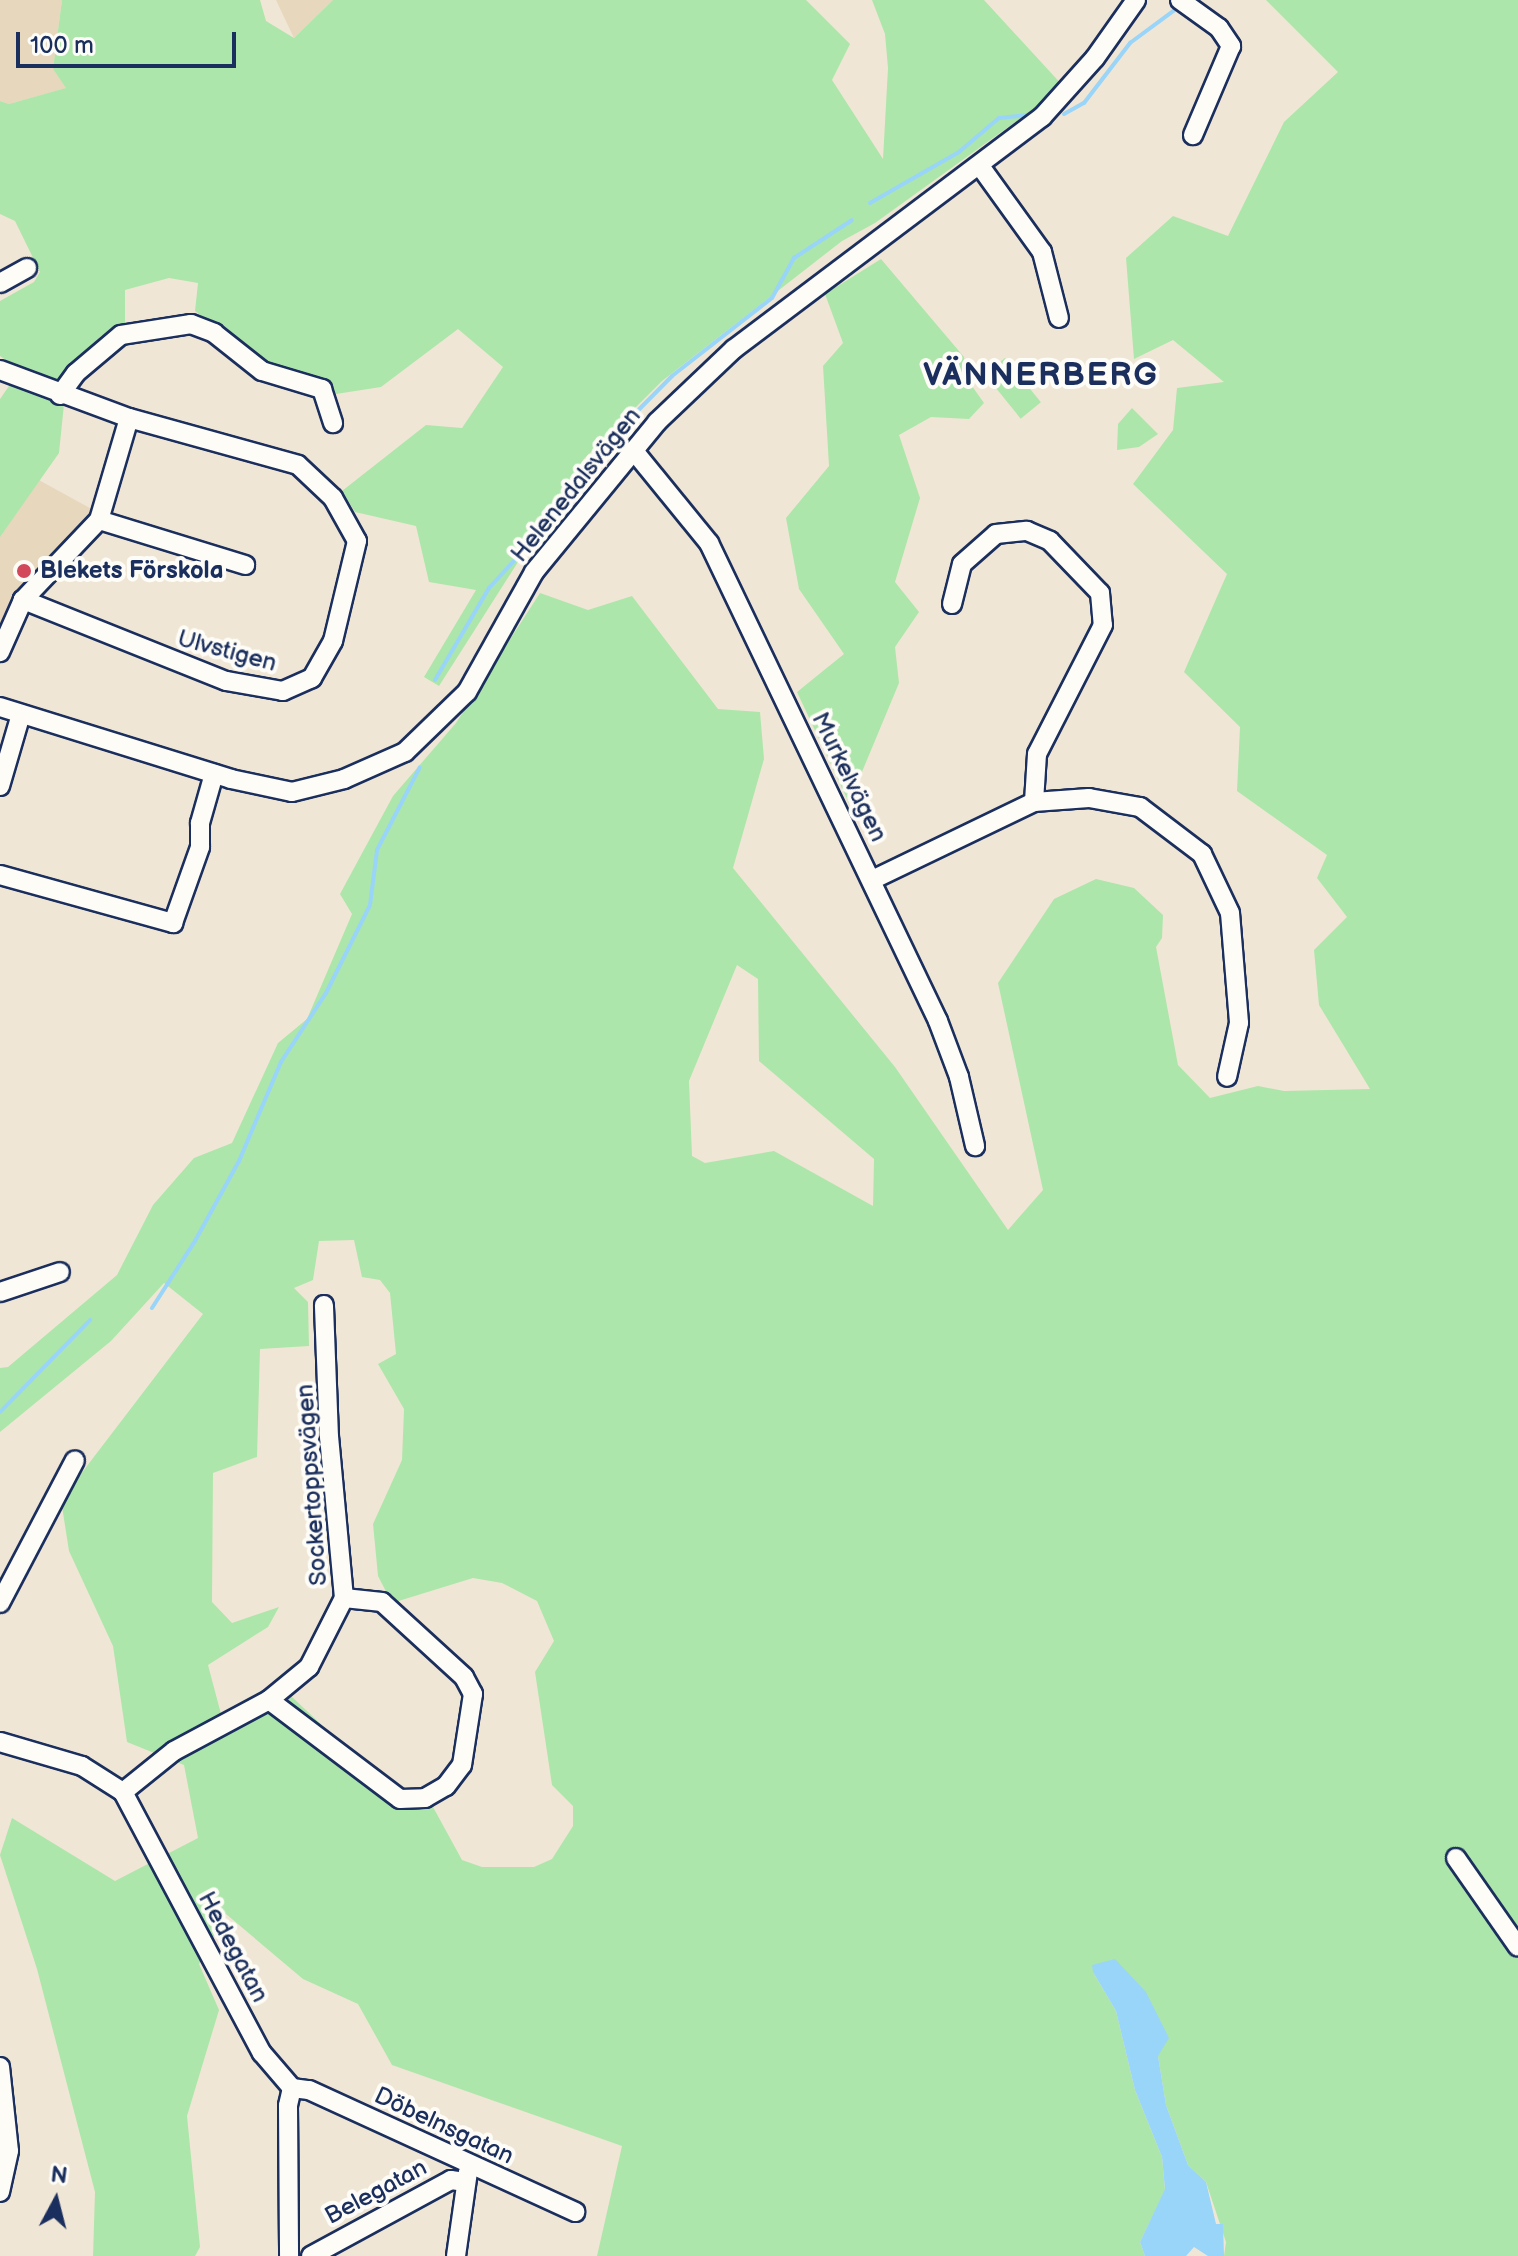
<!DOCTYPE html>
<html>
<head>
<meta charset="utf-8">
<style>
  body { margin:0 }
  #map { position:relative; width:1518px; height:2256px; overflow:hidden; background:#f0e6d5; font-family:"Balsamiq Sans",sans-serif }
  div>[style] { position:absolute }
  .built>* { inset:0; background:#e6d7bd }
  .green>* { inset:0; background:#ade6aa; transform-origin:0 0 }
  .water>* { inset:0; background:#99d4f9 }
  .stream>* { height:4px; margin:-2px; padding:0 2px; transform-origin:2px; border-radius:2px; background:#99d4f9 }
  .roads { filter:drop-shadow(2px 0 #1b2f5e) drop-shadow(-2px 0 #1b2f5e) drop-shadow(0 2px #1b2f5e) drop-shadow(0 -2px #1b2f5e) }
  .street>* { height:18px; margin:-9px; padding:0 9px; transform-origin:9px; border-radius:9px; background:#fdfcf7 }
  .dots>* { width:22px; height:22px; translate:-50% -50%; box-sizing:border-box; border:4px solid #fdfcf7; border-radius:50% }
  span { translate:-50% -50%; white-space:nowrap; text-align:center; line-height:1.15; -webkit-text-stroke:8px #fdfcf7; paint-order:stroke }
  .street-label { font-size:24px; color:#1b2f5e }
  .poi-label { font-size:24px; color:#1b2f5e; font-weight:700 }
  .left { translate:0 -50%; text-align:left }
  .district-label { font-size:32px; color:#1b2f5e; font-weight:700; letter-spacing:2px }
  .north { position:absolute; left:16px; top:2160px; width:80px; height:80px; -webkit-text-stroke:6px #fdfcf7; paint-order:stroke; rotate:7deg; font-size:22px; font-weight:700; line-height:32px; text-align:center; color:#1b2f5e }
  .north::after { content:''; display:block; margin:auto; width:28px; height:36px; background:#1b2f5e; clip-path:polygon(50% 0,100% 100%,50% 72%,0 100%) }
  .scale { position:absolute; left:16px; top:32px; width:220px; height:36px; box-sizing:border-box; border:4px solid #1b2f5e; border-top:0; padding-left:10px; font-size:24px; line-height:28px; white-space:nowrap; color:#1b2f5e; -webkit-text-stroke:6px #fdfcf7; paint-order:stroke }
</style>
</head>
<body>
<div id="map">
  <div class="built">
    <i style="clip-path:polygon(0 0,62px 0,53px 69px,67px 88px,9px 104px,0 101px)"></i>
    <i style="clip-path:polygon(276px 0,333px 0,294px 38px)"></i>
    <i style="clip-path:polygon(37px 479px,97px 512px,88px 534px,8px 608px,0 631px,0 515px)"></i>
  </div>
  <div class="green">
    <i style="clip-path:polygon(62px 0,260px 0,266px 21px,294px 38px,333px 0,806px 0,850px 44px,832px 80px,883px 159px,888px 68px,885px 34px,872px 0,984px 0,1064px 87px,875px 223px,842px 241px,662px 381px,583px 460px,439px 686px,424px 677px,476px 590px,429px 582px,416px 526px,355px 512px,342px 491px,426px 425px,462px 428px,503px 367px,458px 329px,381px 387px,336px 394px,258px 360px,195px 311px,198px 283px,169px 278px,125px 290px,125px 324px,101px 336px,57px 382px,50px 399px,64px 404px,59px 453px,0 537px,0 399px,20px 370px,0 356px,0 301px,34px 282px,40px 272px,15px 221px,0 214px,0 101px,9px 104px,66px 88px,53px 69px)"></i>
    <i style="clip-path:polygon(evenodd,1266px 0,1518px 0,1518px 2256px,1224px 2256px,1226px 2242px,1206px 2182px,1188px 2165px,1166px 2105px,1158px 2056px,1093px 1972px,1116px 2011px,1135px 2090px,1162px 2157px,1165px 2190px,1140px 2242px,1145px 2256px,597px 2256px,622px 2146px,392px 2065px,358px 2004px,303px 1979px,226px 1914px,199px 1964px,219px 2010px,187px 2116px,200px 2247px,195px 2256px,93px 2256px,95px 2192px,37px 1969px,0 1855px,12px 1818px,115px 1881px,198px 1838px,184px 1765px,127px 1742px,113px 1646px,69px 1551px,61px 1500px,203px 1314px,164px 1283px,111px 1341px,0 1432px,0 1368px,8px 1367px,117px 1275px,153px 1205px,194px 1158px,232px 1143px,278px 1043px,307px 1019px,352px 914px,340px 894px,393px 796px,456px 723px,540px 593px,588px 610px,632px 596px,718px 709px,760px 712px,764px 759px,733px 868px,895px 1067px,1008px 1230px,1043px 1190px,998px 983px,1054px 899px,1096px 879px,1134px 888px,1163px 915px,1162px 938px,1156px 947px,1178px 1065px,1210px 1098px,1258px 1086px,1284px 1091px,1370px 1089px,1319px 1005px,1314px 950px,1347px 917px,1317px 878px,1327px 855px,1237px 791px,1240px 727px,1184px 672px,1227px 574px,1133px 484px,1173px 430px,1177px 388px,1224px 382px,1173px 340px,1134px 359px,1126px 258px,1173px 216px,1228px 236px,1284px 122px,1338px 72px,1266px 0,737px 965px,758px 979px,759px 1061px,874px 1159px,873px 1206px,774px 1151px,705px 1163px,692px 1156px,689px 1081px,737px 965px,1266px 0,354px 1240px,362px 1277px,380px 1280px,390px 1293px,396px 1354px,378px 1364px,404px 1409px,402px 1460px,373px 1524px,378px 1576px,392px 1603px,473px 1578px,502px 1583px,537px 1601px,554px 1641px,535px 1672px,552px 1785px,573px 1806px,573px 1826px,552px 1859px,534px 1867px,482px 1867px,462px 1860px,433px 1807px,421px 1810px,378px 1778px,291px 1696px,263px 1690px,221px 1714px,208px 1665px,268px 1627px,279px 1607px,232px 1623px,212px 1602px,213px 1473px,257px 1457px,260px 1349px,309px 1346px,308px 1302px,294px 1288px,313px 1280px,319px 1241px,354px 1240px)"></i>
    <i style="clip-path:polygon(881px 259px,964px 357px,967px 379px,984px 403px,969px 419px,931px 417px,899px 435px,920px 498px,895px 582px,919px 612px,895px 647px,899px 683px,849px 803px,797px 692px,844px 654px,799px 589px,786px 518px,829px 466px,823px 366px,843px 343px,825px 294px)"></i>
    <i style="left:1005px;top:358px;width:57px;height:26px;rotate:51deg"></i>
    <i style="clip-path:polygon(1132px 408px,1158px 434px,1139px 447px,1117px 450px,1118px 424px)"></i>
  </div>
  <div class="water">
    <i style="clip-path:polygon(1115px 1959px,1146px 1992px,1169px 2038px,1158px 2056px,1166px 2105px,1188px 2165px,1206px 2182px,1216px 2224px,1223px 2224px,1224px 2256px,1208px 2256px,1194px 2247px,1186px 2256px,1145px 2256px,1140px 2242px,1165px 2189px,1162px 2157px,1135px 2090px,1116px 2011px,1093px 1972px,1092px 1965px)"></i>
  </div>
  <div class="stream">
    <i style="left:1064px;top:114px;width:23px;rotate:-29deg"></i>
    <i style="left:1084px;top:103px;width:76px;rotate:-52.5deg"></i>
    <i style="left:1130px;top:43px;width:57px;rotate:-36.5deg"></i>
    <i style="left:870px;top:203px;width:103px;rotate:-29.8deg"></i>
    <i style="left:959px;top:152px;width:52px;rotate:-40.4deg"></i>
    <i style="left:999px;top:118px;width:29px;rotate:-6deg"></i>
    <i style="left:435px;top:680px;width:107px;rotate:-59.6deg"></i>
    <i style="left:489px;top:588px;width:69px;rotate:-47.3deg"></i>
    <i style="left:536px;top:537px;width:91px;rotate:-55.8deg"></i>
    <i style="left:587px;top:462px;width:121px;rotate:-45.3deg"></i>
    <i style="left:672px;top:376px;width:127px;rotate:-38deg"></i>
    <i style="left:772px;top:298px;width:46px;rotate:-61.2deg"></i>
    <i style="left:794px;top:258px;width:69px;rotate:-33.2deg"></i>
    <i style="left:152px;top:1308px;width:80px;rotate:-57.3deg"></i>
    <i style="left:195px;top:1241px;width:91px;rotate:-61.2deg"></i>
    <i style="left:239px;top:1161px;width:108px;rotate:-67deg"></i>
    <i style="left:281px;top:1062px;width:82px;rotate:-56.9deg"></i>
    <i style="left:326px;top:993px;width:98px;rotate:-63.4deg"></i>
    <i style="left:370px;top:905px;width:55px;rotate:-82.7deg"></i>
    <i style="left:377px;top:850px;width:93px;rotate:-62.6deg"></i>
    <i style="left:0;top:1412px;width:129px;rotate:-45.6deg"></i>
  </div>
  <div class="roads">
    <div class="street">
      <i style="left:1180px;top:0;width:48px;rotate:35.7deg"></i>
      <i style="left:1219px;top:28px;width:22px;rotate:56deg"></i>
      <i style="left:1231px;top:46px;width:97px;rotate:113.1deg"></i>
      <i style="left:980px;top:166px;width:106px;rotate:54.2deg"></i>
      <i style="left:1042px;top:252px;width:68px;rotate:75.6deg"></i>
      <i style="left:0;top:283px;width:31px;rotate:-29deg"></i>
      <i style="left:0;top:370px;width:138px;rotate:20.4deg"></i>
      <i style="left:129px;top:418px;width:175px;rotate:15.5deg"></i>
      <i style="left:298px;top:465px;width:48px;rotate:43.3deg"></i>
      <i style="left:333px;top:498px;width:49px;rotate:60.8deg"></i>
      <i style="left:357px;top:541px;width:103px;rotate:103.5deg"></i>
      <i style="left:333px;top:641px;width:43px;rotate:119.6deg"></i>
      <i style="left:312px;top:678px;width:32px;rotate:156deg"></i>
      <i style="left:283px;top:691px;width:58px;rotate:-170deg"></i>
      <i style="left:226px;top:681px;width:219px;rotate:-158.2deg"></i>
      <i style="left:23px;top:600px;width:57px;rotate:113.9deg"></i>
      <i style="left:60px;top:395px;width:27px;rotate:-54deg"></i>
      <i style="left:76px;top:373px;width:59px;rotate:-40.2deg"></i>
      <i style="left:121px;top:335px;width:71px;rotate:-8.9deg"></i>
      <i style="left:191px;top:324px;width:25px;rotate:21deg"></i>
      <i style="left:214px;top:333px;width:61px;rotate:38.4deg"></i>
      <i style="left:262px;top:371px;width:63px;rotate:16.7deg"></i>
      <i style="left:322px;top:389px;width:36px;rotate:72deg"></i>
      <i style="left:634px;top:451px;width:119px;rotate:50.8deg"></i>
      <i style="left:709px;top:543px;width:530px;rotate:64.4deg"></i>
      <i style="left:938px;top:1021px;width:60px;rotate:69.4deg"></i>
      <i style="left:959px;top:1077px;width:71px;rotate:76.9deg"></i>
      <i style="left:99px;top:520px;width:153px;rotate:17.1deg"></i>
      <i style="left:23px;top:600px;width:110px;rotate:-46.5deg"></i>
      <i style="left:99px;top:520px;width:106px;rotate:-73.6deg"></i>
      <i style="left:952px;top:604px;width:41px;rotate:-76deg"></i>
      <i style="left:962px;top:564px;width:45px;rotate:-41.4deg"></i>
      <i style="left:996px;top:534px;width:31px;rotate:-6deg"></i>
      <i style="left:1027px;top:531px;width:25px;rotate:23deg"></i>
      <i style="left:1050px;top:541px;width:72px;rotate:46.1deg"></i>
      <i style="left:1100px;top:593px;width:32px;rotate:85deg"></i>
      <i style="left:1103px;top:625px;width:145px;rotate:117.1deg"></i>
      <i style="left:1037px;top:754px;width:48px;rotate:93.6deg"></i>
      <i style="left:0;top:707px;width:242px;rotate:17.3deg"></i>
      <i style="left:231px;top:779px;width:62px;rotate:12deg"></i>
      <i style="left:292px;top:792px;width:54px;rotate:-14deg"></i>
      <i style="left:344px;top:779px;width:67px;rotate:-23.9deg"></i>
      <i style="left:405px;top:752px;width:86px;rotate:-44.1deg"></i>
      <i style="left:467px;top:692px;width:137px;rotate:-60.8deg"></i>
      <i style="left:534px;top:572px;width:194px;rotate:-50.6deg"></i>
      <i style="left:657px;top:422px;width:106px;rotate:-43.5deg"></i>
      <i style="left:734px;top:349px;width:386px;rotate:-37deg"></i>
      <i style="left:1042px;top:117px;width:79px;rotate:-48.1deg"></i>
      <i style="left:1095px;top:58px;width:71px;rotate:-54.7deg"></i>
      <i style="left:0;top:786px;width:75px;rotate:-73.7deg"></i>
      <i style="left:0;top:875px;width:180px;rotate:15.5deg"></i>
      <i style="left:173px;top:923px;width:81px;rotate:-70.4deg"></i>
      <i style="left:200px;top:847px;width:24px;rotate:-90deg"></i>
      <i style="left:200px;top:823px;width:51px;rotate:-74.1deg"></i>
      <i style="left:872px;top:880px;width:180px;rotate:-25.7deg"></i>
      <i style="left:1034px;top:802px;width:55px;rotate:-4.2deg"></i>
      <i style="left:1089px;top:798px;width:52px;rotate:10deg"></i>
      <i style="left:1140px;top:807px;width:78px;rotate:37.2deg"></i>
      <i style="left:1202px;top:854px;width:65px;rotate:64.6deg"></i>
      <i style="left:1230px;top:913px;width:110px;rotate:85.3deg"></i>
      <i style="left:1239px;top:1023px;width:55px;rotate:102.5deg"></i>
      <i style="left:0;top:1292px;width:63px;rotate:-18.4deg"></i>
      <i style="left:0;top:1603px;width:161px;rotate:-62.3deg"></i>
      <i style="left:269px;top:1700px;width:164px;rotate:37.1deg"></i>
      <i style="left:400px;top:1799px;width:25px;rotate:-2deg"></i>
      <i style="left:425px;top:1798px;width:24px;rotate:-30deg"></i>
      <i style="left:446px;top:1786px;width:26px;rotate:-53deg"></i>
      <i style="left:462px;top:1765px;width:72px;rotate:-81.2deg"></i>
      <i style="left:473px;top:1694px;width:19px;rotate:-118deg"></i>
      <i style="left:464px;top:1677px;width:111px;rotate:-137.6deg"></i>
      <i style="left:382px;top:1602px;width:38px;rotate:-174deg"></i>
      <i style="left:0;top:1742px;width:85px;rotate:16.3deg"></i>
      <i style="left:82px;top:1766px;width:49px;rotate:32.4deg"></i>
      <i style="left:123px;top:1792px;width:296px;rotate:62deg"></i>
      <i style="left:262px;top:2053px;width:46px;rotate:49.4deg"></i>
      <i style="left:292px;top:2088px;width:18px;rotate:103deg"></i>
      <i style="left:288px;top:2106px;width:150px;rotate:89.6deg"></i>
      <i style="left:123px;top:1792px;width:65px;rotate:-38.8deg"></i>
      <i style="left:174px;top:1751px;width:108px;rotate:-28.2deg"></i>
      <i style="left:269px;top:1700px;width:52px;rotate:-39.5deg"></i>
      <i style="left:309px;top:1667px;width:77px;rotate:-63.1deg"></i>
      <i style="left:344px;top:1598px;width:162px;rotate:-95.3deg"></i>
      <i style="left:329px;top:1437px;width:132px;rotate:-92.2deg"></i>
      <i style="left:1456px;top:1858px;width:108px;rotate:55.1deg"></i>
      <i style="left:0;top:2067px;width:84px;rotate:83.9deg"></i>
      <i style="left:9px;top:2151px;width:42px;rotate:102.4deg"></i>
      <i style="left:292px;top:2088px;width:17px;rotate:7deg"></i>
      <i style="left:309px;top:2090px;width:293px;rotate:24.6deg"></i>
      <i style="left:311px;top:2256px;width:159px;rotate:-28.5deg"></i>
      <i style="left:451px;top:2180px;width:15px;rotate:8deg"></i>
      <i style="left:456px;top:2256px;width:85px;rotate:-81.9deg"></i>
    </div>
  </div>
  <div class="dots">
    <i style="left:24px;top:571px;background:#d1495b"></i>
  </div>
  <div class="street-label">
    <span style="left:576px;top:485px;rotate:-51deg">Helenedalsvägen</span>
    <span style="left:227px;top:651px;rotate:15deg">Ulvstigen</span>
    <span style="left:849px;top:777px;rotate:64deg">Murkelvägen</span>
    <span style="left:312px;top:1485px;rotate:-94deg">Sockertoppsvägen</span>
    <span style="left:233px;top:1947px;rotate:62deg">Hedegatan</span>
    <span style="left:444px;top:2126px;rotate:25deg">Döbelnsgatan</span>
    <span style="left:376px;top:2192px;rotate:-28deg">Belegatan</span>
  </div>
  <div class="poi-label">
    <span class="left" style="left:40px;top:571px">Blekets Förskola</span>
  </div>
  <div class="district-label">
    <span style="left:1041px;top:376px">VÄNNERBERG</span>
  </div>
  <div class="north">N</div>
  <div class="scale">100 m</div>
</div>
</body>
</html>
